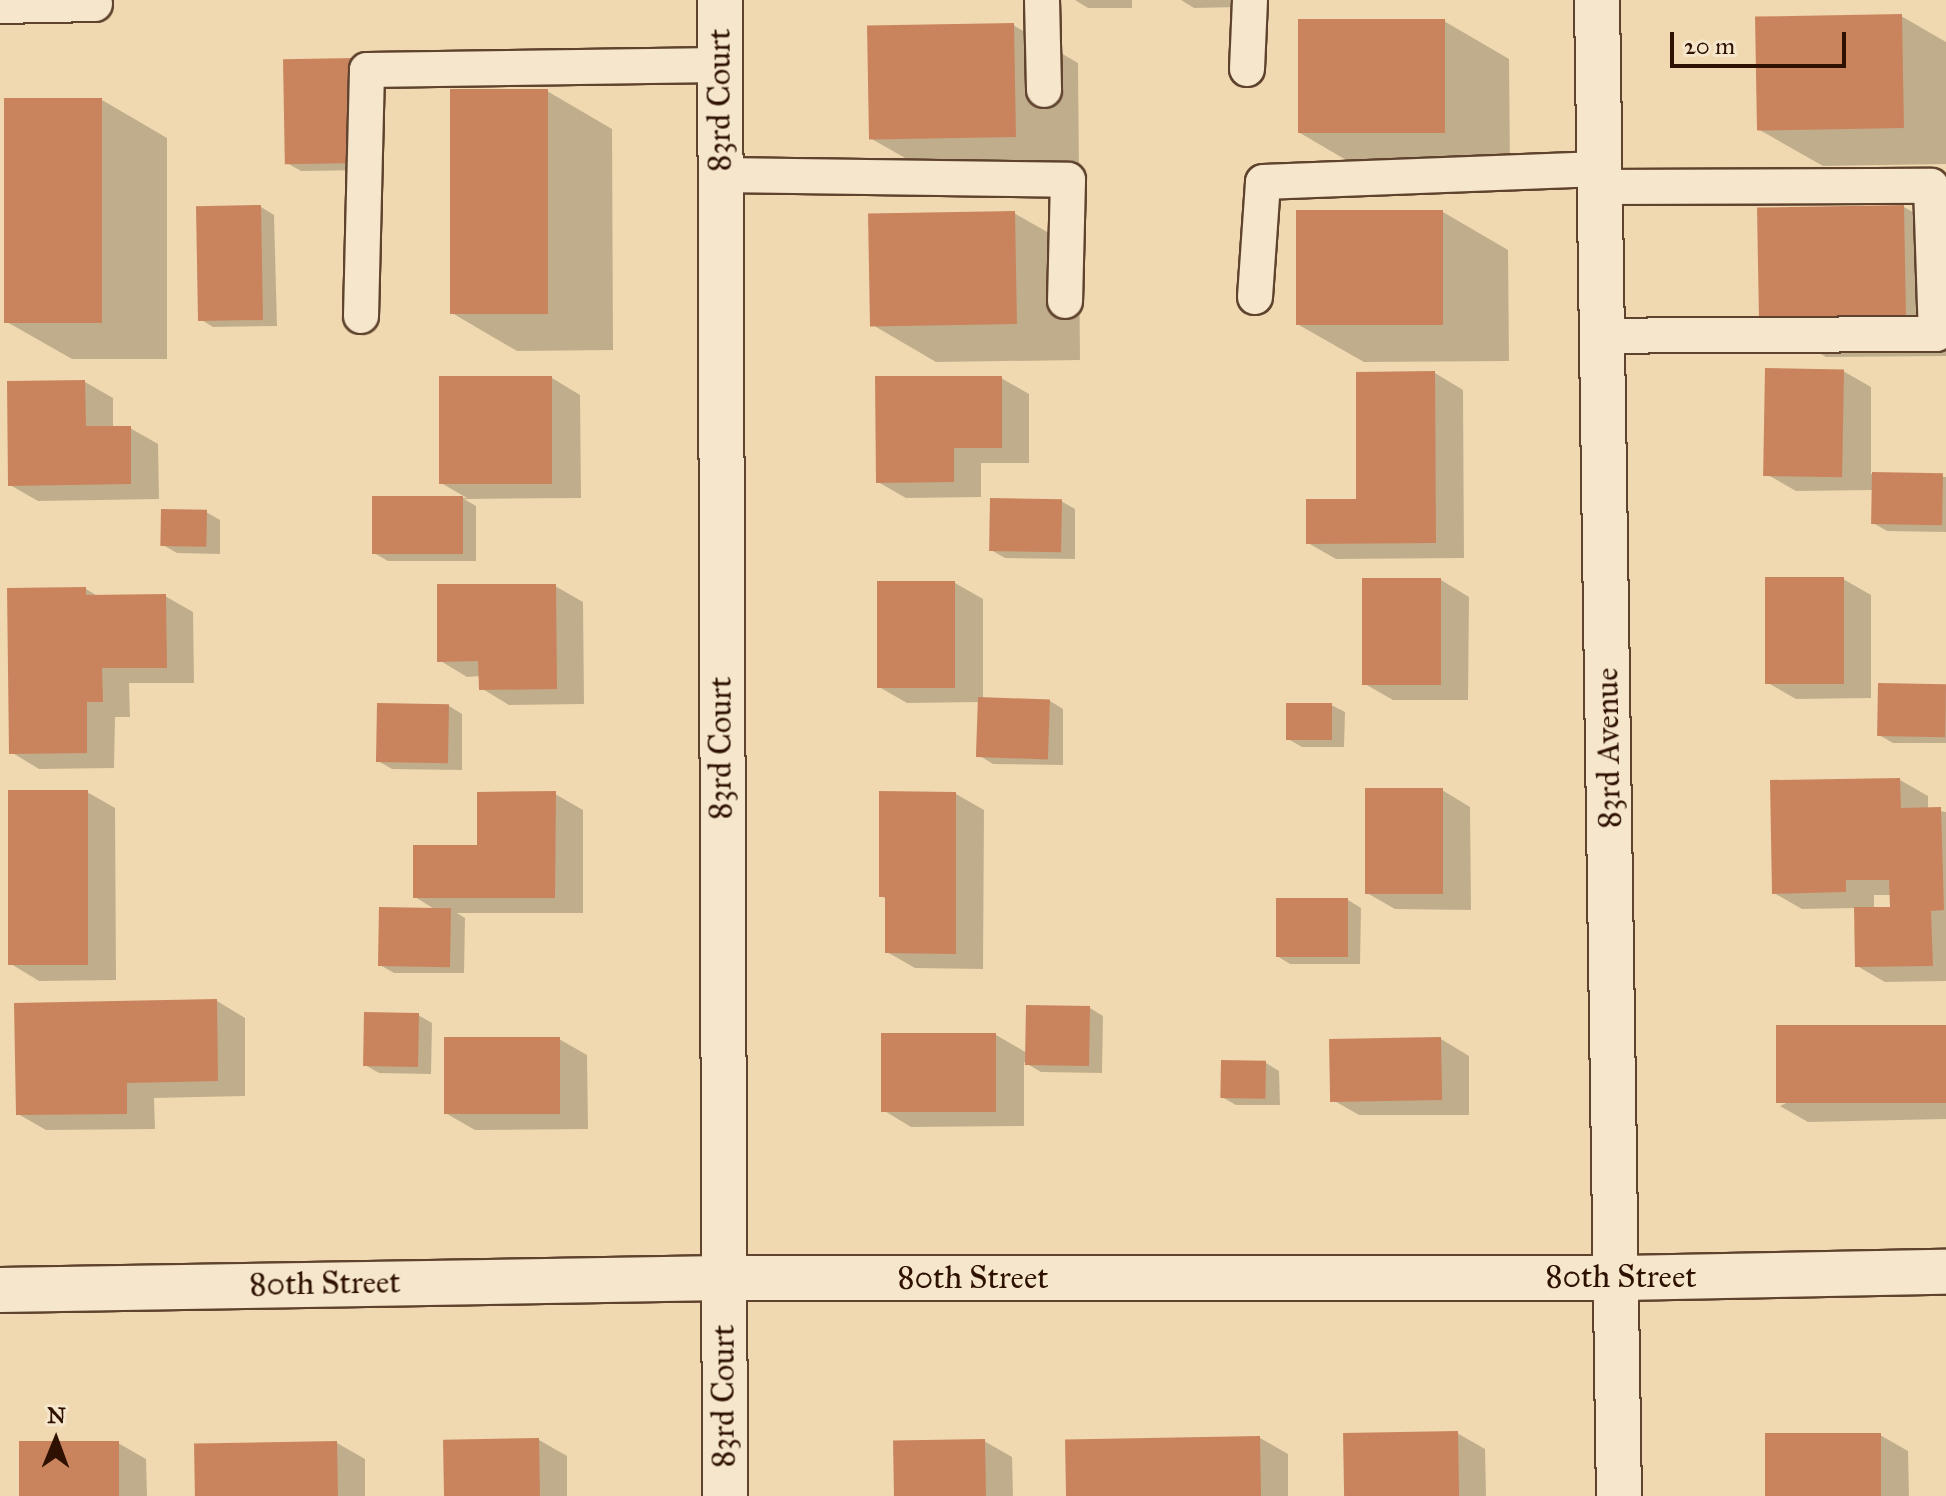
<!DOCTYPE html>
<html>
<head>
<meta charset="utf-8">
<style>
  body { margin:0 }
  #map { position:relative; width:1946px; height:1496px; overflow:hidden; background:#f0d9b0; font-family:"IM FELL Great Primer",serif }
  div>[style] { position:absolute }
  .shadow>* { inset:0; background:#0003 }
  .building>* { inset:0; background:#c9845e; transform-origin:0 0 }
  .roads { filter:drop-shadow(2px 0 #5f432e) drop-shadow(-2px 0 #5f432e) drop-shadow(0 2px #5f432e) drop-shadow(0 -2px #5f432e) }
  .service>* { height:34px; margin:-17px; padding:0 17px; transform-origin:17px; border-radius:17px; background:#f5e6cc }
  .minor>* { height:44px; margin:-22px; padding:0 22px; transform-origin:22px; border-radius:22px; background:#f5e6cc }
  span { translate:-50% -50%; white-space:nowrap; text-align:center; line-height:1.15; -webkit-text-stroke:7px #f5e6cc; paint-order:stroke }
  .street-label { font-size:32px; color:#2f1102 }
  .north { position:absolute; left:16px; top:1400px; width:80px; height:80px; -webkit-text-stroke:6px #f5e6cc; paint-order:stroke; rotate:1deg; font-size:22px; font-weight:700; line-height:32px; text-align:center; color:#2f1102 }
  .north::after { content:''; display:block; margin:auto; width:28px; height:36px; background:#2f1102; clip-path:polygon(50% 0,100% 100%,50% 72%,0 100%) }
  .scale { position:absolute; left:1670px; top:32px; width:176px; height:36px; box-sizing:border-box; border:4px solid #2f1102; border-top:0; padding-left:10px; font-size:24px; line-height:28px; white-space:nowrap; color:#2f1102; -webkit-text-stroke:6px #f5e6cc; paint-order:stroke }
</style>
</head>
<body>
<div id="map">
  <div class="shadow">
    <i style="clip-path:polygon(1075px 0,1132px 0,1132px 8px,1088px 8px)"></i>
    <i style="clip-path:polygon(1181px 0,1237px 0,1237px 7px,1194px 8px)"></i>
    <i style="clip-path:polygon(1901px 16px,1946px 42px,1946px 164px,1823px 166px,1758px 129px)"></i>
    <i style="clip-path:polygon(1444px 21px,1509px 59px,1510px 170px,1365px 171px,1300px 133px)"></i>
    <i style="clip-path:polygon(1013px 25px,1078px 63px,1079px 174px,935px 175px,870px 138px)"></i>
    <i style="clip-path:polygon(355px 60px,370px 170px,301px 171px,287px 163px)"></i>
    <i style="clip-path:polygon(547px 91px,612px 129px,613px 350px,517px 351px,452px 313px)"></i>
    <i style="clip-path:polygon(102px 100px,167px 138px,167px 359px,72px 359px,7px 322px)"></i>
    <i style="clip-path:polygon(261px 207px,274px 215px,277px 326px,213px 327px,200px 319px)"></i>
    <i style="clip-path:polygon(1904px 207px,1946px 231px,1946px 356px,1826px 357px,1761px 319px)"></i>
    <i style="clip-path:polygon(1443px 212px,1508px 250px,1509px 361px,1364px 362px,1299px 325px)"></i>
    <i style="clip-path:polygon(1014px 213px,1079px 250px,1080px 360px,936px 362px,871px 324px)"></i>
    <i style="clip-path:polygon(1843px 371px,1871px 387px,1871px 474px,1946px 477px,1946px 532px,1887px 531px,1873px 523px,1873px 490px,1796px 491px,1768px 475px)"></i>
    <i style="clip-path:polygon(1435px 373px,1463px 390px,1464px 558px,1336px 559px,1308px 543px,1358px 501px)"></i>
    <i style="clip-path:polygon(552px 378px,580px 395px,581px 498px,464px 499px,476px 506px,476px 561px,388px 561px,374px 553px,374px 498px,467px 498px,441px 483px)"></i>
    <i style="clip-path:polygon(1001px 378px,1029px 394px,1029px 463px,981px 463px,981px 497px,906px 498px,878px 482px)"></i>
    <i style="clip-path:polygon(85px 382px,113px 398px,113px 428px,130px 428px,158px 444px,159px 499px,38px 501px,10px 485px)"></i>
    <i style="clip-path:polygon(1061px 501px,1075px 509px,1075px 559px,1005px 558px,991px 550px)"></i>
    <i style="clip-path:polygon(206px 512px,220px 520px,220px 554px,177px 553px,163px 545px)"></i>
    <i style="clip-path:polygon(1843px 579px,1871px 595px,1871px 698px,1796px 699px,1768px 683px)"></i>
    <i style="clip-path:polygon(1441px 580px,1469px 597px,1468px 700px,1393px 700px,1365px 684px)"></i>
    <i style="clip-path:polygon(955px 583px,983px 599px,983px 699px,1050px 701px,1063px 709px,1063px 765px,993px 764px,980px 756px,980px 702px,907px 703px,879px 687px)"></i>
    <i style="clip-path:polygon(555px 586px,583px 602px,584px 704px,509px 705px,481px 688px,480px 676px,467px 677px,439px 660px)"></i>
    <i style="clip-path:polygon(86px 589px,99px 597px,165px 596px,193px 612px,194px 683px,129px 683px,130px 717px,115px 717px,114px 768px,39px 769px,11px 752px)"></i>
    <i style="clip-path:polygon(1946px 686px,1946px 743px,1893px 743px,1879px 735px)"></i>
    <i style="clip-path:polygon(1331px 705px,1345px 712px,1344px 747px,1302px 747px,1288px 739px)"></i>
    <i style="clip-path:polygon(449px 706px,462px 714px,462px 770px,392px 769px,378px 761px)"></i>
    <i style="clip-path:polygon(evenodd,1900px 780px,1928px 796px,1928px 809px,1946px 812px,1946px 981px,1885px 982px,1857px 966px,1856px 908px,1802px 909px,1774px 893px,1900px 780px,1874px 895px,1892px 895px,1893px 909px,1874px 909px,1874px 895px)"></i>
    <i style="clip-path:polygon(1442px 790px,1470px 807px,1471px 910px,1395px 909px,1367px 893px)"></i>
    <i style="clip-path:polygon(87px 792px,115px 808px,116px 980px,39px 981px,11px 964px)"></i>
    <i style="clip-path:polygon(555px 794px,583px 810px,583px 913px,457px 913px,465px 918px,464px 973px,394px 973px,380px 965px,436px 910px,415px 897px)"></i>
    <i style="clip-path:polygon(956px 794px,984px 810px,983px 969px,915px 968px,887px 952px,887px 899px,881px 896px)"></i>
    <i style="clip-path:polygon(1348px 900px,1361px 908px,1360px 964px,1290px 964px,1277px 956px)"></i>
    <i style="clip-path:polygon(217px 1001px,245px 1018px,245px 1096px,154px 1098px,155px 1129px,46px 1130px,18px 1114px)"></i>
    <i style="clip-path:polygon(1090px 1008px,1103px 1016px,1102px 1073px,1041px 1072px,1024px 1062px,1024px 1126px,911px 1127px,883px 1110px,996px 1035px,1027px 1053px)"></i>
    <i style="clip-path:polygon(418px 1015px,432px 1023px,431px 1074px,379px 1073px,365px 1065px)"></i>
    <i style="clip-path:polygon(1946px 1027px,1946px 1119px,1808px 1122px,1780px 1106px)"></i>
    <i style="clip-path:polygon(559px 1039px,587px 1055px,588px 1129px,475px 1130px,447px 1114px)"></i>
    <i style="clip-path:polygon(1441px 1039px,1469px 1056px,1469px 1115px,1359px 1115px,1331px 1099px)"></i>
    <i style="clip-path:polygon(1266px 1063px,1279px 1071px,1280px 1105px,1236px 1105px,1222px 1097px)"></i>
    <i style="clip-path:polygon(1457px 1433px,1485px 1449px,1486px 1496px,1345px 1496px)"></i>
    <i style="clip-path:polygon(1880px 1435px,1908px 1451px,1909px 1496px,1768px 1496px)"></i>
    <i style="clip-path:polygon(1260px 1438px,1288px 1454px,1288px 1496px,1068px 1496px)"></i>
    <i style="clip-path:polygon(539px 1440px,567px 1456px,567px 1496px,446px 1496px)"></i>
    <i style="clip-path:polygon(984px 1441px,1012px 1457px,1013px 1496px,896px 1496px)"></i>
    <i style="clip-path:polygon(118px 1443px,146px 1459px,147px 1496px,22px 1496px)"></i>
    <i style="clip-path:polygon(337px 1443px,365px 1459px,365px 1496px,197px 1496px)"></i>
  </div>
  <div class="building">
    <i style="left:1902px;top:14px;width:114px;height:147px;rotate:89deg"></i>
    <i style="left:1445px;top:19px;width:114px;height:147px;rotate:90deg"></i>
    <i style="left:1014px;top:23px;width:114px;height:147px;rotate:89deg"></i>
    <i style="left:355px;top:58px;width:105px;height:72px;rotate:89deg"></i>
    <i style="left:548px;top:89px;width:225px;height:98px;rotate:90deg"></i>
    <i style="left:4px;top:98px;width:98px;height:225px"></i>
    <i style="left:261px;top:205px;width:115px;height:65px;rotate:89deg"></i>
    <i style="left:1904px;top:205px;width:114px;height:147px;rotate:89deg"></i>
    <i style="left:1443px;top:210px;width:115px;height:147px;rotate:90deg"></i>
    <i style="left:1015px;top:211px;width:113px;height:147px;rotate:89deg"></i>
    <i style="left:1765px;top:368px;width:79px;height:108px;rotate:1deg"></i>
    <i style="clip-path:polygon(1435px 371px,1436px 543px,1306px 544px,1306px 499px,1356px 499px,1356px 372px)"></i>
    <i style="left:439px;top:376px;width:113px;height:108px"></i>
    <i style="clip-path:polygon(875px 376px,1002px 376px,1002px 448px,954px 448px,954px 482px,876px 483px)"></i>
    <i style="clip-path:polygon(85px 380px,86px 426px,131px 426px,131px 484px,8px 486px,7px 381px)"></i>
    <i style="left:1872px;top:472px;width:71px;height:52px;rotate:1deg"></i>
    <i style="left:372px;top:496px;width:91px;height:58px"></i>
    <i style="left:990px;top:498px;width:72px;height:53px;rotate:1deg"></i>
    <i style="left:161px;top:509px;width:46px;height:37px;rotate:1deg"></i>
    <i style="left:1765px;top:577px;width:79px;height:107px"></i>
    <i style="left:1441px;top:578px;width:107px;height:79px;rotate:90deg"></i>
    <i style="left:877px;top:581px;width:78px;height:107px"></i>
    <i style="clip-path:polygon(437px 584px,556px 584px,557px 689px,479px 690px,478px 661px,437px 662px)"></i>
    <i style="clip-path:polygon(86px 587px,86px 595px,166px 594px,167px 668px,102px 668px,103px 702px,87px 702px,87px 753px,9px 754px,7px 588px)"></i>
    <i style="left:1878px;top:683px;width:68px;height:53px;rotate:1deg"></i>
    <i style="left:978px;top:697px;width:72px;height:60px;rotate:2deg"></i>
    <i style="left:377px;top:703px;width:72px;height:59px;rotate:1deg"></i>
    <i style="left:1286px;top:703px;width:46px;height:37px"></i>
    <i style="clip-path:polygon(1900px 778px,1901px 808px,1941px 807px,1944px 910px,1931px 911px,1933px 966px,1855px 967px,1854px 907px,1890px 907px,1889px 880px,1846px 880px,1846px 892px,1772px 894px,1770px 780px)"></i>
    <i style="left:1365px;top:788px;width:78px;height:106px"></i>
    <i style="left:88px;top:790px;width:175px;height:80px;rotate:90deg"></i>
    <i style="clip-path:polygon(556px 791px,555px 898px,413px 898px,413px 845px,477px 845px,477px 792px)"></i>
    <i style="clip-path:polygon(879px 791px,956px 792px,956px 954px,885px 953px,885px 897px,879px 897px)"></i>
    <i style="left:1276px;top:898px;width:72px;height:59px"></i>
    <i style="left:379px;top:907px;width:72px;height:59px;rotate:1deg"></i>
    <i style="clip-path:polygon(217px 999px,218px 1081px,127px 1083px,127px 1114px,16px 1115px,14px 1003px)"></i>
    <i style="left:1026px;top:1005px;width:64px;height:60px;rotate:1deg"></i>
    <i style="left:364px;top:1012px;width:55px;height:54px;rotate:1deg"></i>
    <i style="left:1946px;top:1025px;width:78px;height:170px;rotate:90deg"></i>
    <i style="left:881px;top:1033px;width:115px;height:79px"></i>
    <i style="left:560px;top:1037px;width:77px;height:116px;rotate:90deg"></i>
    <i style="left:1441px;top:1037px;width:63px;height:112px;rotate:89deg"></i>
    <i style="left:1221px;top:1060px;width:45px;height:38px;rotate:1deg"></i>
    <i style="left:1458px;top:1431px;width:65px;height:115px;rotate:89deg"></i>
    <i style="left:1881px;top:1433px;width:63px;height:116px;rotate:90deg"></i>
    <i style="left:1260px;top:1436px;width:60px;height:195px;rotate:89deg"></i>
    <i style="left:539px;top:1438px;width:58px;height:96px;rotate:89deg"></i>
    <i style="left:985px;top:1439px;width:57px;height:92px;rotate:89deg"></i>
    <i style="left:19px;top:1441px;width:100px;height:55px"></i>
    <i style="left:337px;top:1441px;width:55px;height:143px;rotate:89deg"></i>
  </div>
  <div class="roads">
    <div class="service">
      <i style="left:1042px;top:0;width:90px;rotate:88.7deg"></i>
      <i style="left:0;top:6px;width:95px;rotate:-1.2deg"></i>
      <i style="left:1247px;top:69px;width:69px;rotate:-87.5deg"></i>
      <i style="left:720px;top:175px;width:348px;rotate:0.8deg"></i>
      <i style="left:1068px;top:180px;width:121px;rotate:91.4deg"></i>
      <i style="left:1600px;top:187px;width:331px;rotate:-0.2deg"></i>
      <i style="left:1931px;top:186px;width:148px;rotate:88.1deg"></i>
      <i style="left:1936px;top:334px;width:334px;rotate:179.7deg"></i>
      <i style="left:1255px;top:297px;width:115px;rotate:-86deg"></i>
      <i style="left:1263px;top:182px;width:337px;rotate:-2.2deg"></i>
      <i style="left:361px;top:316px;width:246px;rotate:-88.6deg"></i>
      <i style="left:367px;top:70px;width:353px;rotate:-0.8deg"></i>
    </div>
    <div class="minor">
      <i style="left:720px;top:0;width:1496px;rotate:89.81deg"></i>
      <i style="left:1597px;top:0;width:1496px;rotate:89.16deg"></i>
      <i style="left:0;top:1290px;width:723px;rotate:-0.95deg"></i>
      <i style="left:723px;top:1278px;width:896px"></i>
      <i style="left:1619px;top:1278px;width:327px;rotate:-1.1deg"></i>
    </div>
  </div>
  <div class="street-label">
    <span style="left:720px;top:100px;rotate:-90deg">83rd Court</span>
    <span style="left:721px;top:748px;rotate:-90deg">83rd Court</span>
    <span style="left:1609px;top:748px;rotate:-91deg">83rd Avenue</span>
    <span style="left:1621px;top:1277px">80th Street</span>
    <span style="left:973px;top:1278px">80th Street</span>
    <span style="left:325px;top:1284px;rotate:-1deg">80th Street</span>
    <span style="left:724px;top:1396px;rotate:-90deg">83rd Court</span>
  </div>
  <div class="north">N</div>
  <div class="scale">20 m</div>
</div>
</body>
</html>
